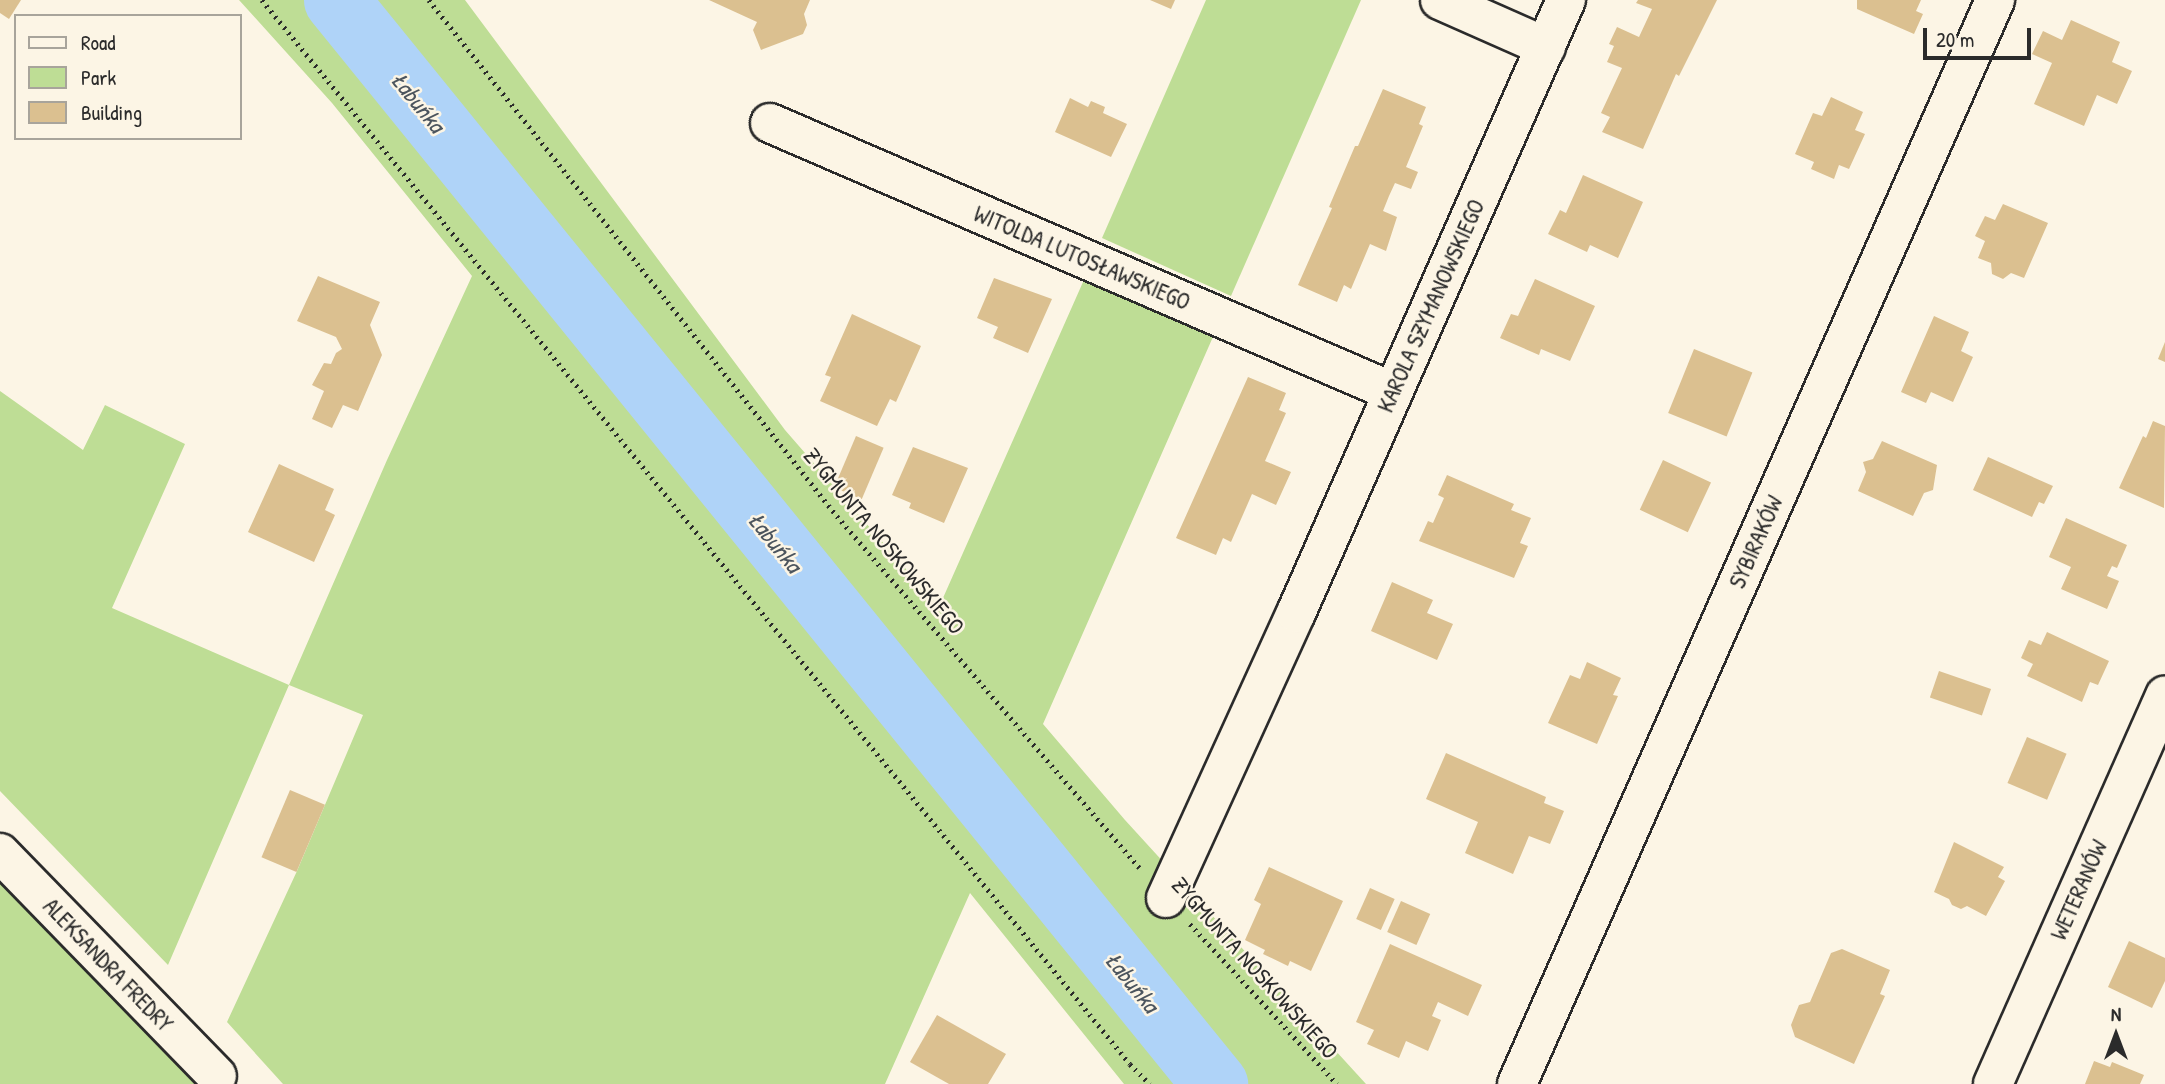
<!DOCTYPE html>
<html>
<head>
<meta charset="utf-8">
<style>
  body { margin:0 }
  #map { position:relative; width:2165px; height:1084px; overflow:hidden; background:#fcf5e5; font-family:"Patrick Hand",sans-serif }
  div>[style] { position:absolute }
  .green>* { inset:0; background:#bedd95 }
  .river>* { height:65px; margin:-32.5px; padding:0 32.5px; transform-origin:32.5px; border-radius:32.5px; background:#afd3f8 }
  .building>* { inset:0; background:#dbc090; transform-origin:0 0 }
  .path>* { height:4.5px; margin-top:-2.25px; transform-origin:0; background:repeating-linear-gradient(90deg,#2b2b2b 0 2px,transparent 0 7px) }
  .roads { filter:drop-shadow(2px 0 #2b2b2b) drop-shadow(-2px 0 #2b2b2b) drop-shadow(0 2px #2b2b2b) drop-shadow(0 -2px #2b2b2b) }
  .minor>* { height:38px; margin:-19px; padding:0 19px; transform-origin:19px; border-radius:19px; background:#fcf5e5 }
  span { translate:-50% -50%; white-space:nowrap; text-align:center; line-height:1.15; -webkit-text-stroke:5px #fcf5e5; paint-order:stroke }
  .street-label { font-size:23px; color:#2b2b2b }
  .water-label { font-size:24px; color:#4c555e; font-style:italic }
  .legend { position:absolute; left:14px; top:14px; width:228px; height:126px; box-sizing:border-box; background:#fcf5e5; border:2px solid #a8a49b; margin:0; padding:9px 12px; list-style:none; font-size:21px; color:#2b2b2b }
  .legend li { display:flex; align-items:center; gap:14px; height:35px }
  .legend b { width:35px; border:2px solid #a8a49b }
  .north { position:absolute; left:2081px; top:1000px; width:70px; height:70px; -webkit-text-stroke:5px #fcf5e5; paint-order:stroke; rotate:0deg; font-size:19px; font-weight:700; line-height:28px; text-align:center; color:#2b2b2b }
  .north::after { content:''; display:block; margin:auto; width:24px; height:32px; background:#2b2b2b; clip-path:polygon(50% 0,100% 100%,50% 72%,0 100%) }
  .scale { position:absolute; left:1923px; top:28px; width:108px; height:32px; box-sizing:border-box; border:4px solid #2b2b2b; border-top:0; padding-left:9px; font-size:21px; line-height:24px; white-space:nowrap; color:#2b2b2b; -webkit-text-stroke:5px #fcf5e5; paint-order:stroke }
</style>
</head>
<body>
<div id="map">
  <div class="green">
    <i style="clip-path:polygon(239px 0,465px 0,785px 430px,939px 607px,1087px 273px,1216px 330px,1043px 724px,1125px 820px,1366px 1084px,1124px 1084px,970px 893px,885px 1084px,283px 1084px,227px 1022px,297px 871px,363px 715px,289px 685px,168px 965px,0 791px,0 391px,83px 450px,105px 405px,185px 444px,112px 608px,289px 685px,387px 460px,472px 276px,332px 103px)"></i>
    <i style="clip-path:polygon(1206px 0,1361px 0,1231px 296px,1102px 238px)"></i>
    <i style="clip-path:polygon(0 876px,204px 1084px,0 1084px)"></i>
  </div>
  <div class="river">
    <i style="left:336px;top:0;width:1396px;rotate:50.96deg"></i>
  </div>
  <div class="building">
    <i style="clip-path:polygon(0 0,21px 0,9px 19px,0 13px)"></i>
    <i style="clip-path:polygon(709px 0,810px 0,804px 14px,807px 25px,803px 34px,761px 50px,753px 30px,757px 22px)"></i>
    <i style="clip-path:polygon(1150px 0,1175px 0,1171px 9px)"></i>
    <i style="clip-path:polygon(1638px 0,1717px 0,1679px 76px,1676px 74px,1643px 149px,1602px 132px,1610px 117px,1601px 113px,1622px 68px,1607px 62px,1614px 46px,1609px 44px,1617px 27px,1639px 37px,1652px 9px,1636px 3px)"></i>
    <i style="clip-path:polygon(1857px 0,1921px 0,1916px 11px,1923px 14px,1914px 34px,1857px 9px)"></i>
    <i style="clip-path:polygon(2071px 20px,2120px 42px,2112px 62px,2132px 71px,2117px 104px,2097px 95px,2084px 126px,2034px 104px,2052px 63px,2032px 54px,2043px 31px,2062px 40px)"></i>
    <i style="clip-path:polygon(1383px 89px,1426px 107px,1419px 124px,1423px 126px,1406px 167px,1418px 172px,1411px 189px,1395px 183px,1389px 196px,1383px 211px,1397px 217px,1386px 251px,1370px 244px,1351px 289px,1344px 285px,1337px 302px,1298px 285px,1332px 208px,1329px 207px,1355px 146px,1358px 146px)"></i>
    <i style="clip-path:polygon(1831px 97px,1863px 112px,1855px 130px,1865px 134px,1849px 169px,1839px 165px,1834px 179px,1811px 169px,1814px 162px,1795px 154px,1813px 113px,1822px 116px)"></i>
    <i style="clip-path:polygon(1070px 98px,1088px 107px,1091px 101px,1105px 107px,1103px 113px,1127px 124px,1111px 157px,1055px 132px)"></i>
    <i style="clip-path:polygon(1583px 175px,1643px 202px,1618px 258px,1590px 245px,1587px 252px,1548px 234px,1560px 210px,1566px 213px)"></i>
    <i style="clip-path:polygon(2003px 204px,2048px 223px,2024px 278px,2011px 273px,2003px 279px,1992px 274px,1991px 263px,1978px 258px,1985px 241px,1975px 236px,1985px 216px,1995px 220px)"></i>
    <i style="clip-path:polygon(318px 276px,380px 302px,370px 325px,382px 355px,358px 411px,343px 405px,332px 428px,312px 419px,324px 391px,312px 385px,324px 363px,331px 364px,336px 353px,342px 349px,336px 337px,297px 321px)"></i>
    <i style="clip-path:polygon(994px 278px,1052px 299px,1028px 353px,993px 338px,998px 327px,977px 318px)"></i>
    <i style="clip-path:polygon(1535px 279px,1595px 306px,1570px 361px,1541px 349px,1539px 355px,1500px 338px,1511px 314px,1518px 316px)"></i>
    <i style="clip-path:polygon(852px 314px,921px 346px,896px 402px,890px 399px,877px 426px,820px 401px,831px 377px,825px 375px)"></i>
    <i style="clip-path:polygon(1934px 316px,1969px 332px,1961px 351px,1973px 357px,1953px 402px,1931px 392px,1926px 403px,1901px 392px)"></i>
    <i style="clip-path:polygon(2165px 342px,2165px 362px,2158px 359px)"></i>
    <i style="left:1694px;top:349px;width:63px;height:69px;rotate:22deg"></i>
    <i style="clip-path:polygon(1248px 377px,1286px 393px,1279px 410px,1286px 413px,1265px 461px,1291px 472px,1276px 505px,1252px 494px,1231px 542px,1223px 538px,1216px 555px,1176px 538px)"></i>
    <i style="clip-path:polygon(2153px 421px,2165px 426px,2164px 508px,2119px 488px,2143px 436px,2146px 438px)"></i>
    <i style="left:856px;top:436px;width:30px;height:56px;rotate:23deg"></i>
    <i style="clip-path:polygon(1882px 441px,1937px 465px,1933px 490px,1924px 493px,1913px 516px,1858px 491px,1866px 472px,1863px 462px,1873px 459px)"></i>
    <i style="clip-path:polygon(913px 447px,968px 468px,944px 523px,909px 508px,911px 503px,892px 495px)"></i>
    <i style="clip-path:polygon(1988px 457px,2053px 486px,2044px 504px,2039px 502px,2032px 517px,1973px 490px)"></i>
    <i style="left:1663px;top:460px;width:53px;height:55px;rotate:25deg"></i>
    <i style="clip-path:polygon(279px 464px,334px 489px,325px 510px,335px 515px,314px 562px,248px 532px)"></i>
    <i style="clip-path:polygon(1447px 475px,1514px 504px,1511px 510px,1531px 518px,1520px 543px,1528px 546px,1514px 578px,1419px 541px,1428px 521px,1433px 523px,1444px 498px,1438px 495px)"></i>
    <i style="clip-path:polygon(2066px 518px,2127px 545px,2117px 568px,2112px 566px,2107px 576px,2119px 581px,2107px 609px,2061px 589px,2071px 567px,2049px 557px)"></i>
    <i style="clip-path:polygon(1392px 582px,1433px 600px,1427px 613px,1453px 624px,1437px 660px,1371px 631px)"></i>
    <i style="clip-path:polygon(2047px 632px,2109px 661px,2098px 685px,2090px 682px,2082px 702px,2027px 676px,2033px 664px,2021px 658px,2029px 640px,2041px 645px)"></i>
    <i style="clip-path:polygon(1587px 662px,1621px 678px,1613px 695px,1618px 696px,1597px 744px,1548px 723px,1570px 675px,1580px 679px)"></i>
    <i style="left:1939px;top:671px;width:55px;height:28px;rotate:19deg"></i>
    <i style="left:2027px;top:737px;width:43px;height:50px;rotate:23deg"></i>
    <i style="clip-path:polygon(1446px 753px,1546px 797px,1544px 803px,1564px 811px,1550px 844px,1529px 836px,1513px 874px,1465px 853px,1478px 822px,1426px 799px)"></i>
    <i style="left:290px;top:790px;width:38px;height:73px;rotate:23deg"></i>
    <i style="clip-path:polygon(1954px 842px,2004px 867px,1998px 877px,2005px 881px,1986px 916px,1967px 906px,1961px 909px,1952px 905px,1949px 899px,1934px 892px)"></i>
    <i style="clip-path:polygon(1269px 867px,1343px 901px,1311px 971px,1290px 961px,1288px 966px,1263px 954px,1265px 950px,1245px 940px,1261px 904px,1254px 900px)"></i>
    <i style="left:1370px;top:888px;width:27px;height:34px;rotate:24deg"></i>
    <i style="left:1401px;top:901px;width:32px;height:34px;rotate:24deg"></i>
    <i style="clip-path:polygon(2129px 941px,2165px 958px,2165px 981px,2152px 1008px,2108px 987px)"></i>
    <i style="clip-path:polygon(1390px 944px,1482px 985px,1468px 1016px,1438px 1002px,1432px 1016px,1441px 1020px,1428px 1051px,1406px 1041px,1399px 1058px,1367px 1044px,1374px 1030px,1356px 1022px)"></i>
    <i style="clip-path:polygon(1842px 949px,1890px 970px,1880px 994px,1885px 996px,1854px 1064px,1795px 1037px,1791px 1025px,1799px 1005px,1810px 1002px,1831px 953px)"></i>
    <i style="clip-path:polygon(937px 1015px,1006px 1054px,988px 1084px,949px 1084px,910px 1062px)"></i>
    <i style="clip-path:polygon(2094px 1061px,2110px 1067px,2112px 1062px,2144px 1075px,2140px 1084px,2085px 1084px)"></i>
  </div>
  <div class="path">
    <i style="left:262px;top:0;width:1373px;rotate:50.79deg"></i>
    <i style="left:1130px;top:1064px;width:28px;rotate:45deg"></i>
    <i style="left:429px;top:0;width:658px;rotate:51.67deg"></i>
    <i style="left:837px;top:516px;width:464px;rotate:49.3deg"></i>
    <i style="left:1190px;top:924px;width:217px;rotate:47.4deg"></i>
  </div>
  <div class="roads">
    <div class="minor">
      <i style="left:1440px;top:0;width:116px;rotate:23.9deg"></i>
      <i style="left:770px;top:123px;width:679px;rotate:23.35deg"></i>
      <i style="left:0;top:853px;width:311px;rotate:45.8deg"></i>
      <i style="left:1166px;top:898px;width:313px;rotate:-65.5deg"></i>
      <i style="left:1296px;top:613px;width:670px;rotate:-66.23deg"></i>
      <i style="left:1517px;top:1084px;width:1185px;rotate:-66.2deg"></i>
      <i style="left:1993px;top:1084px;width:425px;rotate:-66.1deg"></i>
    </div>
  </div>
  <div class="street-label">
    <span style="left:1082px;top:258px;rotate:23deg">WITOLDA LUTOSŁAWSKIEGO</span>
    <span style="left:1431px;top:306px;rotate:-66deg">KAROLA SZYMANOWSKIEGO</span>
    <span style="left:884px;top:541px;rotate:50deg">ZYGMUNTA NOSKOWSKIEGO</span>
    <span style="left:1756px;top:542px;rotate:-66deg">SYBIRAKÓW</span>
    <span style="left:2079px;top:890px;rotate:-66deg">WETERANÓW</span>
    <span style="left:108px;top:965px;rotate:46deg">ALEKSANDRA FREDRY</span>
    <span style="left:1255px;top:968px;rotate:48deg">ZYGMUNTA NOSKOWSKIEGO</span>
  </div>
  <div class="water-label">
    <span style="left:418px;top:102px;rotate:51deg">Łabuńka</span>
    <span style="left:775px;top:542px;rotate:51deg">Łabuńka</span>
    <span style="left:1132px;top:982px;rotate:51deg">Łabuńka</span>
  </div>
  <ul class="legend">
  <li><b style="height:9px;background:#fcf5e5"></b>Road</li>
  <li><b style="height:19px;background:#bedd95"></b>Park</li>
  <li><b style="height:19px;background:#dbc090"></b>Building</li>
  </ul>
  <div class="north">N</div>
  <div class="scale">20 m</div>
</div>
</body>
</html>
